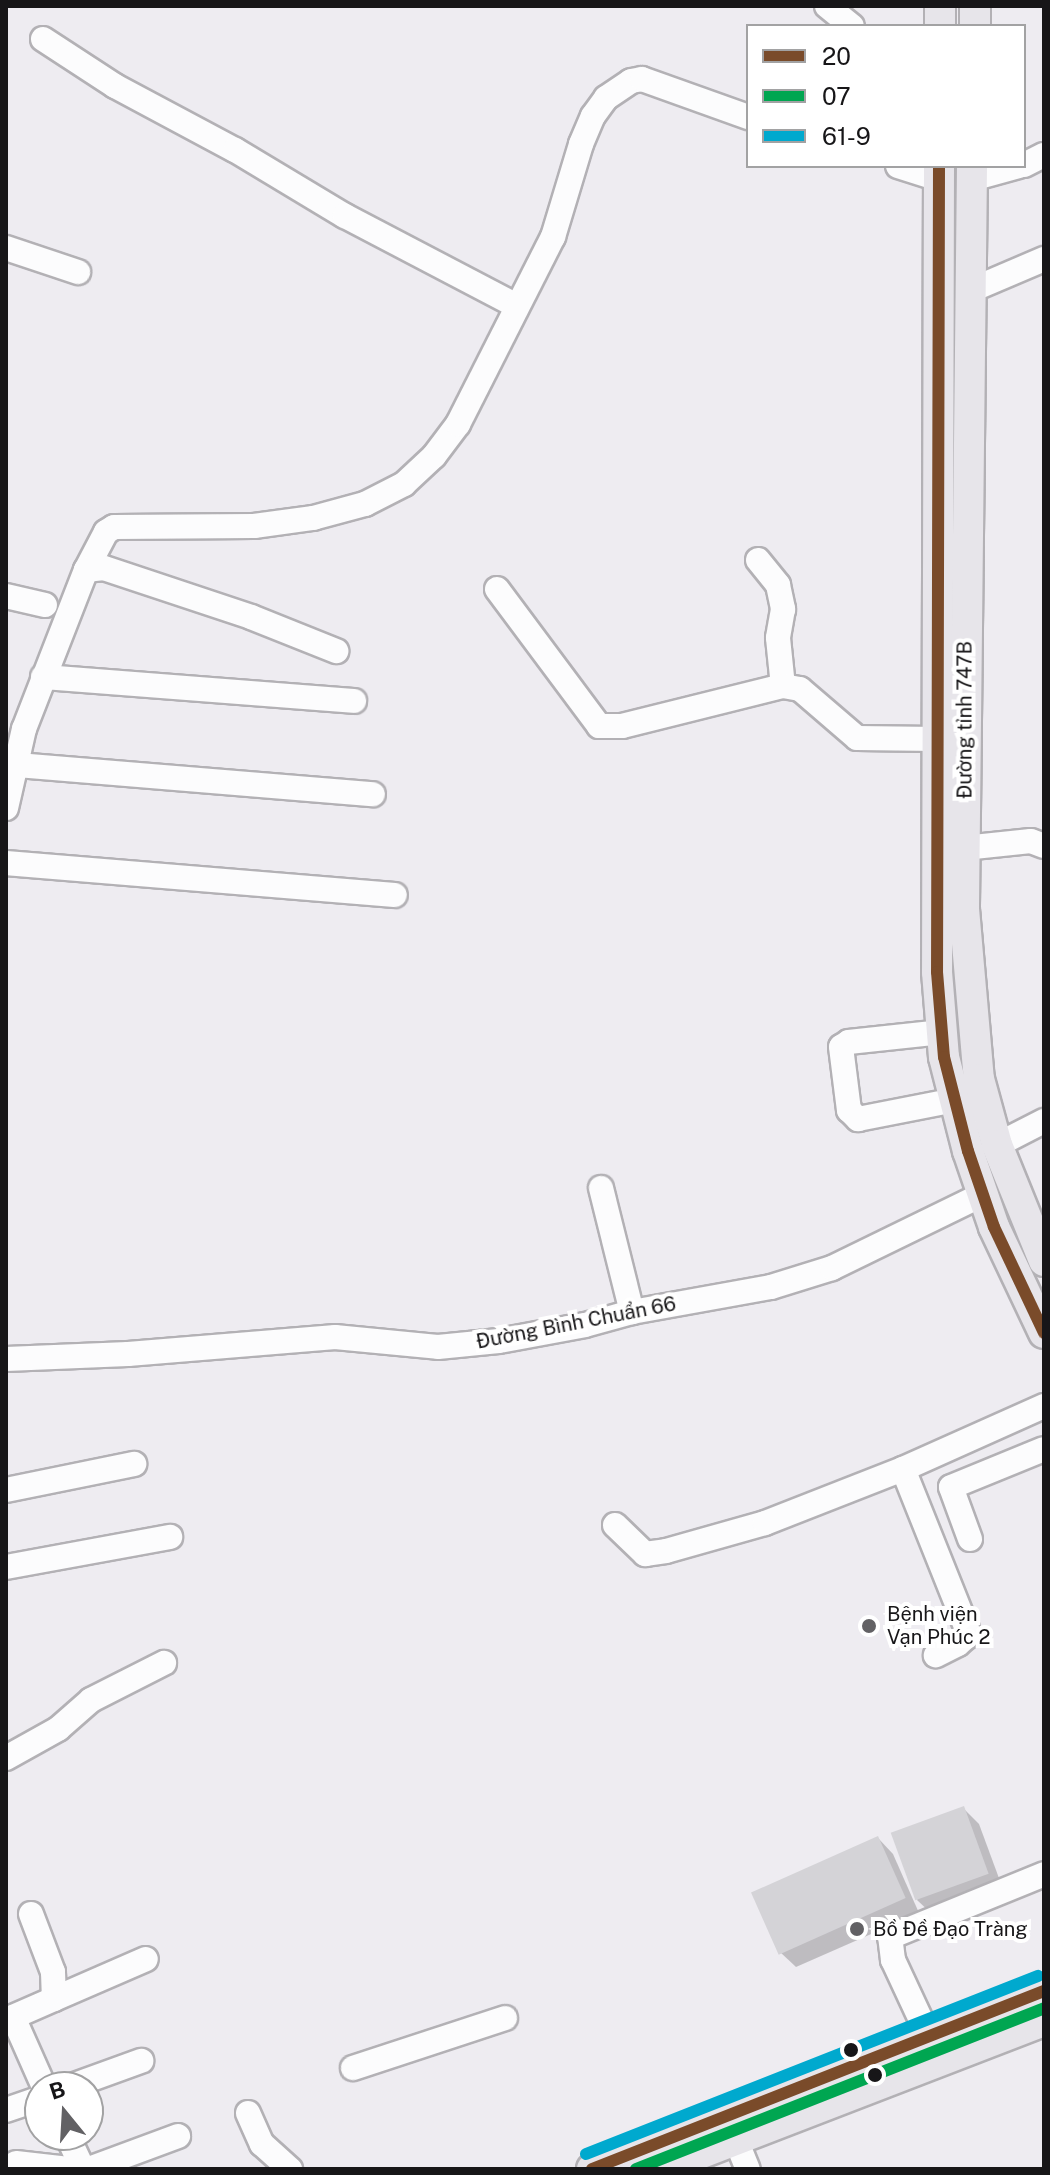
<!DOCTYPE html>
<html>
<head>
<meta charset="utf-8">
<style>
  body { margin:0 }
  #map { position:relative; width:1050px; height:2175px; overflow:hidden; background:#eeecf1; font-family:"Public Sans",sans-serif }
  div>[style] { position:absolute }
  .shadow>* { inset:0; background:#0003 }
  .building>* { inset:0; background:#d4d3d7; transform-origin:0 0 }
  .roads { filter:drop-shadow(2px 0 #b3b1b5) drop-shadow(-2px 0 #b3b1b5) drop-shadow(0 2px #b3b1b5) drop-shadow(0 -2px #b3b1b5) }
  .minor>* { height:24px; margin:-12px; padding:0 12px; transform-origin:12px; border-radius:12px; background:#fcfcfd }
  .major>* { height:30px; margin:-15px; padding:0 15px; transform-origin:15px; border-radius:15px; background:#e7e5ea }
  .bus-1>* { height:12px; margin:-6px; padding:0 6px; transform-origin:6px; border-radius:6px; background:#7a4b2a }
  .bus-2>* { height:12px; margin:-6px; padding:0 6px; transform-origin:6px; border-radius:6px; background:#00a651 }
  .bus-3>* { height:12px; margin:-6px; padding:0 6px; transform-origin:6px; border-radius:6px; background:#00a9ce }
  .dots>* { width:22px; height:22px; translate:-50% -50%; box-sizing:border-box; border:4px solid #fff; border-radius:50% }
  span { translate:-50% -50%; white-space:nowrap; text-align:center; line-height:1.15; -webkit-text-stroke:8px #fff; paint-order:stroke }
  .street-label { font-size:20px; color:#171618 }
  .poi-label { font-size:20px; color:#171618 }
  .left { translate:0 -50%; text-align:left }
  .frame { position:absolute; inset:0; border:8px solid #171618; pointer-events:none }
  .legend { position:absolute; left:746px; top:24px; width:280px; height:144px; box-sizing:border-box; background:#fff; border:2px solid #a2a2a3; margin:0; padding:10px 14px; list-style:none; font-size:24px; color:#171618 }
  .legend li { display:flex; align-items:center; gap:16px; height:40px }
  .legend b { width:40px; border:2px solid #a2a2a3 }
  .north { position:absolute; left:24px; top:2071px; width:80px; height:80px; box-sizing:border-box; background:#fff; border:2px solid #a2a2a3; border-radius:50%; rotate:342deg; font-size:22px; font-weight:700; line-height:32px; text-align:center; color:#171618 }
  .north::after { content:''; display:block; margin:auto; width:28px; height:36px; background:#626164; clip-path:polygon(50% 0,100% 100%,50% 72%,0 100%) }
</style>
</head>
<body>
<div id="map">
  <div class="shadow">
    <i style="clip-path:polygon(964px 1809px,979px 1824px,1003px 1889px,933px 1915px,917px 1900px)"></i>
    <i style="clip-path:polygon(878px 1838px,893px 1854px,919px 1913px,796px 1967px,780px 1952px)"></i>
  </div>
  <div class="building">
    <i style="left:964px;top:1806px;width:72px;height:78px;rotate:70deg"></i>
    <i style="left:878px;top:1836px;width:68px;height:139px;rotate:66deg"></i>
  </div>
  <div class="roads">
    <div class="minor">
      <i style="left:827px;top:6px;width:32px;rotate:39deg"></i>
      <i style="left:43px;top:39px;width:86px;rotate:33.1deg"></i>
      <i style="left:115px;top:86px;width:136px;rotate:28.1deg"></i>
      <i style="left:235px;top:150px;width:128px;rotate:31deg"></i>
      <i style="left:345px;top:216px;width:192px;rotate:27.6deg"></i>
      <i style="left:1024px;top:165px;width:22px;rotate:-27deg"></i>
      <i style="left:898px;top:166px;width:43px;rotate:17.6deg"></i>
      <i style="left:972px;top:179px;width:49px;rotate:-15.5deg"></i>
      <i style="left:6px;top:248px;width:76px;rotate:18.4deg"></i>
      <i style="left:969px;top:291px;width:82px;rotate:-23.1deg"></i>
      <i style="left:758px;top:560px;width:32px;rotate:51deg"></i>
      <i style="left:778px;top:585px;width:25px;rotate:78deg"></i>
      <i style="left:783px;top:609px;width:29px;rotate:100deg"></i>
      <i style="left:778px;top:638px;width:48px;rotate:84.1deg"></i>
      <i style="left:86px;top:570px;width:43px;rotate:-62.2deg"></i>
      <i style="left:106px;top:532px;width:9px;rotate:-32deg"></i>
      <i style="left:114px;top:527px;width:140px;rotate:-0.4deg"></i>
      <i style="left:254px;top:526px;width:60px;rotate:-7.7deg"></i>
      <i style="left:313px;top:518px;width:54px;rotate:-15.1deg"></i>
      <i style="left:365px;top:504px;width:44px;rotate:-27.1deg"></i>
      <i style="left:404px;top:484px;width:41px;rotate:-43deg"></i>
      <i style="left:434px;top:456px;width:40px;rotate:-53deg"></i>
      <i style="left:458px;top:424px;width:210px;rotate:-63.1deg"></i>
      <i style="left:553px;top:237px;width:97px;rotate:-73.2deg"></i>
      <i style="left:581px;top:144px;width:30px;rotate:-67deg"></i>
      <i style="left:593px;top:116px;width:22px;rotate:-54deg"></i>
      <i style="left:606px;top:98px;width:30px;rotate:-34deg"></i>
      <i style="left:631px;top:81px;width:11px;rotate:-10deg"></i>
      <i style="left:642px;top:79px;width:113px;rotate:19.7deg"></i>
      <i style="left:497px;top:589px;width:171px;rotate:53.3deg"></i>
      <i style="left:599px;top:726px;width:23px"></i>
      <i style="left:622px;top:726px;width:166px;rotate:-14deg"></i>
      <i style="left:783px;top:686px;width:17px;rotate:10deg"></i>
      <i style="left:800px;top:689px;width:75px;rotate:40.7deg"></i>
      <i style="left:857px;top:738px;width:80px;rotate:0.7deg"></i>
      <i style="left:6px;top:596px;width:40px;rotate:13deg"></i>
      <i style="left:43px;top:677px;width:312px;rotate:4.4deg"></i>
      <i style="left:6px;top:759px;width:13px;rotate:29deg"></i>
      <i style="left:17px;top:765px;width:357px;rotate:4.7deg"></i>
      <i style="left:6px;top:808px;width:81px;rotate:-77.2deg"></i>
      <i style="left:24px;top:729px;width:171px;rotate:-68.7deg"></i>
      <i style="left:86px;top:570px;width:18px;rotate:-6deg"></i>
      <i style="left:104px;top:568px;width:155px;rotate:18.4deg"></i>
      <i style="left:251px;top:617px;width:92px;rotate:21.8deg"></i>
      <i style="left:964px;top:848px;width:67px;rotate:-6deg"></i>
      <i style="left:1031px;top:841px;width:14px;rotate:21deg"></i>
      <i style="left:6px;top:863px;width:390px;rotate:4.7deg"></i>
      <i style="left:942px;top:1032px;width:94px;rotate:173.9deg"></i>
      <i style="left:849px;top:1042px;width:9px;rotate:148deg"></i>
      <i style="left:841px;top:1047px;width:64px;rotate:82.8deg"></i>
      <i style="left:849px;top:1110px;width:13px;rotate:45deg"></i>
      <i style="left:858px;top:1119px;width:99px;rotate:-11.1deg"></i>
      <i style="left:997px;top:1145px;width:53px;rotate:-27.1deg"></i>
      <i style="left:601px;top:1188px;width:128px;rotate:76deg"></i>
      <i style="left:6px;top:1359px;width:122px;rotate:-2.3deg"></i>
      <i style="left:128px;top:1354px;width:208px;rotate:-4.7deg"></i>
      <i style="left:335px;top:1337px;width:103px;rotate:5.5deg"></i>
      <i style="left:438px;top:1347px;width:61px;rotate:-5.6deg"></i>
      <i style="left:499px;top:1341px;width:87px;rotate:-10.5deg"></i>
      <i style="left:585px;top:1325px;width:49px;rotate:-15.5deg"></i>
      <i style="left:632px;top:1312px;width:141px;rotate:-10.2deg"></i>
      <i style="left:771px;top:1287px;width:64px;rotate:-17.3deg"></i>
      <i style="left:832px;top:1268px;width:167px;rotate:-26deg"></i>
      <i style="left:903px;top:1469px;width:172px;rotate:68.2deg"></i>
      <i style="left:967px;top:1629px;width:8px;rotate:97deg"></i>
      <i style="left:966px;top:1637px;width:11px;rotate:139deg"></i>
      <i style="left:958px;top:1644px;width:25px;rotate:153deg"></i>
      <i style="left:6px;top:1490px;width:131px;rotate:-11.5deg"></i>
      <i style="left:615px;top:1525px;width:42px;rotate:44deg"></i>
      <i style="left:645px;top:1554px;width:21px;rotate:-8deg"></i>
      <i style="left:666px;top:1551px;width:103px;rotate:-15.8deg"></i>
      <i style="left:765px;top:1523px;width:148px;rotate:-21.4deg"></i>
      <i style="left:903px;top:1469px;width:154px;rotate:-24.1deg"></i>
      <i style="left:970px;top:1539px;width:55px;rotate:-110.1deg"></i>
      <i style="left:951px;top:1487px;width:100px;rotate:-22.2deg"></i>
      <i style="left:6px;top:1567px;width:167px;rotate:-10.4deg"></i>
      <i style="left:6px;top:1758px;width:60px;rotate:-29.1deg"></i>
      <i style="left:58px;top:1729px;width:44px;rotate:-41.3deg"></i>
      <i style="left:91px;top:1700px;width:82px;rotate:-26.9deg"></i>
      <i style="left:31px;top:1914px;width:62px;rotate:69.2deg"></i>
      <i style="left:53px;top:1972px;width:27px;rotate:88deg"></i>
      <i style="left:54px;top:1999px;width:45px;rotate:156.3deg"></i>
      <i style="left:13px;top:2017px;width:77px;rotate:66.1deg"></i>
      <i style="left:54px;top:1999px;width:100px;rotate:-23.5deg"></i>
      <i style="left:928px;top:2035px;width:83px;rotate:-115deg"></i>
      <i style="left:893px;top:1960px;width:23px;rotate:-97deg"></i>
      <i style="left:890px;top:1937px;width:166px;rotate:-22.2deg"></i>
      <i style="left:353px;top:2068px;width:160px;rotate:-18.2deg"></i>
      <i style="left:69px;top:2087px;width:77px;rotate:-19.9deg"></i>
      <i style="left:6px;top:2110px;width:36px;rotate:-19deg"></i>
      <i style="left:248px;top:2113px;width:34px;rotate:66deg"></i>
      <i style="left:262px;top:2144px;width:38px;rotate:42deg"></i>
      <i style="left:67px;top:2135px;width:38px;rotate:65deg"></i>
      <i style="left:736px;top:2140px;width:31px;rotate:68deg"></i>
      <i style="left:16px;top:2163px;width:53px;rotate:6.5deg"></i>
      <i style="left:89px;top:2169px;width:95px;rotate:-20.3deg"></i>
    </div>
    <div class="major">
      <i style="left:940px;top:26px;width:20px;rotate:-90deg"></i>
      <i style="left:975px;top:26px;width:20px;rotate:-90deg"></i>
      <i style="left:939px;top:166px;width:806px;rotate:90.14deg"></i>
      <i style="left:937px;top:972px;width:85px;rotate:85.3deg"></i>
      <i style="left:944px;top:1057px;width:97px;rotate:75.7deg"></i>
      <i style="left:968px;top:1151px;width:80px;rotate:71.1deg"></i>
      <i style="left:994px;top:1227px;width:117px;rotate:64.7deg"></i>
      <i style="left:972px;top:166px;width:743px;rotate:90.62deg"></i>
      <i style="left:964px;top:909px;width:171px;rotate:85deg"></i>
      <i style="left:979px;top:1079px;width:68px;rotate:74.7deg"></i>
      <i style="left:997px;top:1145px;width:125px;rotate:67.9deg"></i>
      <i style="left:592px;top:2169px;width:486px;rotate:-21.5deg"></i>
      <i style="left:660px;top:2169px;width:412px;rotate:-21.1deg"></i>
    </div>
  </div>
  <div class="bus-1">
    <i style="left:939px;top:166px;width:806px;rotate:90.14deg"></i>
    <i style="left:937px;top:972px;width:85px;rotate:85.3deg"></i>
    <i style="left:944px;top:1057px;width:97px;rotate:75.7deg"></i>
    <i style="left:968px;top:1151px;width:80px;rotate:71.1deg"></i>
    <i style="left:994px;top:1227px;width:117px;rotate:64.7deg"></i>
    <i style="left:592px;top:2169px;width:486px;rotate:-21.5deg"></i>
  </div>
  <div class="bus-2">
    <i style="left:636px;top:2169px;width:439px;rotate:-21.5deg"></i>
  </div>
  <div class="bus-3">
    <i style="left:586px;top:2154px;width:486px;rotate:-21.5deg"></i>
  </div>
  <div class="dots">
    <i style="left:869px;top:1626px;background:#626164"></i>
    <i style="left:857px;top:1929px;background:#626164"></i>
    <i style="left:851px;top:2050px;background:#171618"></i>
    <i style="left:875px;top:2075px;background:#171618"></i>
  </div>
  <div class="street-label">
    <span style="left:965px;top:720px;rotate:-90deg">Đường tỉnh 747B</span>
    <span style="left:576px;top:1323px;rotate:-11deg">Đường Bình Chuẩn 66</span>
  </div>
  <div class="poi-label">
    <span class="left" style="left:887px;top:1626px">Bệnh viện<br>Vạn Phúc 2</span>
    <span class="left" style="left:873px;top:1929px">Bồ Đề Đạo Tràng</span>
  </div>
  <div class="frame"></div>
  <ul class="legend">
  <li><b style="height:10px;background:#7a4b2a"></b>20</li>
  <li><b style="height:10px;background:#00a651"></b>07</li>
  <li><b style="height:10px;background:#00a9ce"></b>61-9</li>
  </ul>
  <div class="north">B</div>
</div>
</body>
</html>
